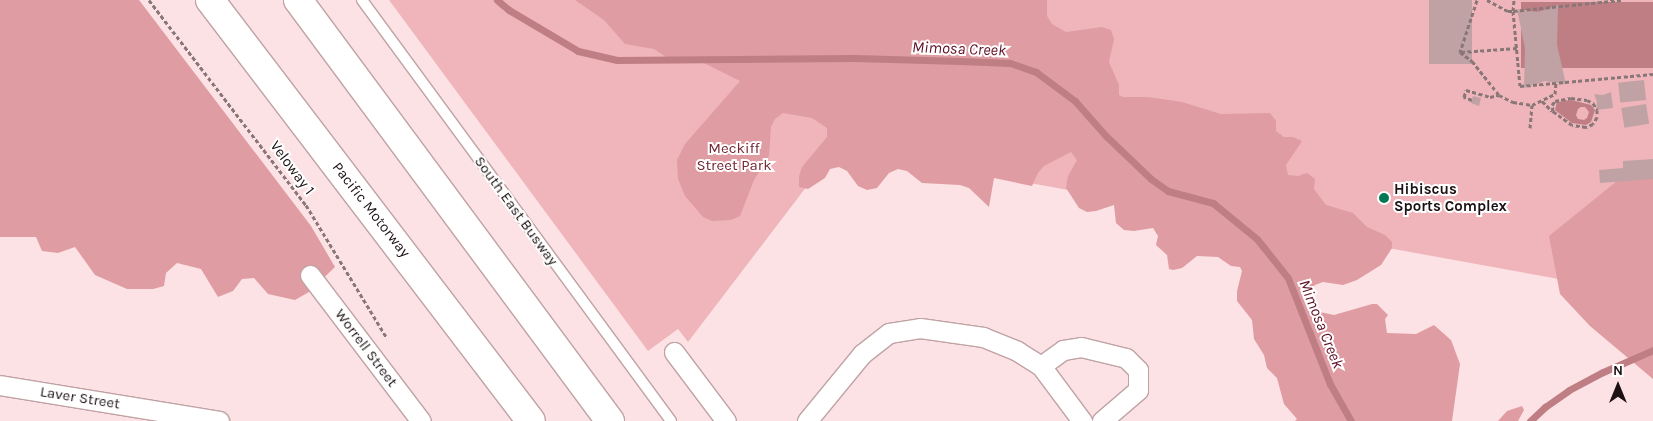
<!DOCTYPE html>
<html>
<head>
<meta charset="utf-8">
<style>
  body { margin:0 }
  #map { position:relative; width:1653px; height:421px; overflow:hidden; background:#fce2e4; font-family:Karla,sans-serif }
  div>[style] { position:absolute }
  .green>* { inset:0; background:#efb5ba }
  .forest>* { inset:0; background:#df9ca2 }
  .water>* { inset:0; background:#bf7e84; transform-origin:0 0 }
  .stream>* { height:7px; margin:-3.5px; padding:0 3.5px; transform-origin:3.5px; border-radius:3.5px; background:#bf7e84 }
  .building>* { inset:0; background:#c0a2a4; transform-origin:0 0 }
  .path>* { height:3px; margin-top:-1.5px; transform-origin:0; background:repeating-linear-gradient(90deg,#897778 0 4px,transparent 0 6.5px) }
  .roads { filter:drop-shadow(1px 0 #c0a2a4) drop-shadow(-1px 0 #c0a2a4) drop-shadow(0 1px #c0a2a4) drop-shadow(0 -1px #c0a2a4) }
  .lane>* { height:10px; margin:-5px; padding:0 5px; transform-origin:5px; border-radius:5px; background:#fff }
  .street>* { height:19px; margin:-9.5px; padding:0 9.5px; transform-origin:9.5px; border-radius:9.5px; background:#fff }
  .highway>* { height:28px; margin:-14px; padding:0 14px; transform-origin:14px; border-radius:14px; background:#fff }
  .dots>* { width:14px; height:14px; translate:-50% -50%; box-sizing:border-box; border:2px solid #fff; border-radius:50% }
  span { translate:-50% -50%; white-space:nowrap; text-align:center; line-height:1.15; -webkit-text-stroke:4px #fff; paint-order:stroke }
  .park-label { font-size:15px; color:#732432 }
  .street-label { font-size:15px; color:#1d1213 }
  .poi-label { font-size:15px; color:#1d1213; font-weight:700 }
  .left { translate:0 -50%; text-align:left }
  .water-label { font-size:16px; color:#611124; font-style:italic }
  .north { position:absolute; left:1593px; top:361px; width:50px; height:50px; -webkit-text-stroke:4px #fff; paint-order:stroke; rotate:0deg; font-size:14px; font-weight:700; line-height:20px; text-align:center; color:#1d1213 }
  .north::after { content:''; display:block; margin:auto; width:18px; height:22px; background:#1d1213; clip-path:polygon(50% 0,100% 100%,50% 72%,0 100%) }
</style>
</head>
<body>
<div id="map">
  <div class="green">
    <i style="clip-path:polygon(389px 0,1653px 0,1653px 296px,836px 148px,688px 342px,678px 329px,648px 351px)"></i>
  </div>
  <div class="forest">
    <i style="clip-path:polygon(0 0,139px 0,311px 226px,335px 267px,309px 292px,295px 300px,268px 294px,254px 278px,242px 279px,233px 291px,218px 297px,201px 269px,177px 263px,166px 273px,164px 286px,153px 289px,127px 289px,95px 275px,75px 247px,58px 253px,42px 251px,36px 237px,0 237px)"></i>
    <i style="clip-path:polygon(575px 0,1047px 0,1047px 16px,1052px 24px,1066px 32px,1102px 27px,1111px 30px,1114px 39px,1109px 62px,1119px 85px,1119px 95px,1123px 97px,1148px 97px,1182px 102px,1221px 114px,1270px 113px,1276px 121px,1276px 131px,1284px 137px,1293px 137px,1302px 141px,1286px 165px,1288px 175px,1298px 176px,1307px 173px,1315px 179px,1314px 189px,1326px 205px,1353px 213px,1367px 227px,1385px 235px,1392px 242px,1392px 248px,1381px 265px,1357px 280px,1343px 285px,1323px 282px,1315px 285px,1309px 292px,1308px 302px,1320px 312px,1334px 315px,1372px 304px,1377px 304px,1388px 315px,1385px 319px,1387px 333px,1416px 334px,1434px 325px,1451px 340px,1460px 364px,1452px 421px,1295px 421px,1297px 419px,1284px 404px,1277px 378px,1267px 368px,1264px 355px,1254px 339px,1252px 320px,1237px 301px,1237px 291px,1242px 271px,1240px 267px,1231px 266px,1218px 257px,1197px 256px,1182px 268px,1173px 270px,1169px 269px,1167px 255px,1156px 245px,1158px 236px,1153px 228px,1134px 231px,1124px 230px,1116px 223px,1114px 205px,1096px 211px,1087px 212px,1079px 208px,1066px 188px,1068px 176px,1077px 160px,1071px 152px,1044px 166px,1038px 173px,1032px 186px,994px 178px,989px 207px,969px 188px,960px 185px,922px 183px,907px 171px,898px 169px,889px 173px,877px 188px,867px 190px,858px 186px,847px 171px,839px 167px,830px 169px,825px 178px,808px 189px,799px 187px,799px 176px,802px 167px,827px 137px,827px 128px,812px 118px,783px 113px,775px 119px,771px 127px,769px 156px,754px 180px,740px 216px,731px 220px,712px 221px,703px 217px,685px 196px,678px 179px,677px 160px,685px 144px,740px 81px,692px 57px,666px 57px,654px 49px,625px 44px,604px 20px)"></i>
    <i style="clip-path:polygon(1653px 173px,1653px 379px,1590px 326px,1560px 294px,1549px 236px,1617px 181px)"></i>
    <i style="clip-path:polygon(1522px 406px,1524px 410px,1518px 421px,1498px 421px,1507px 411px)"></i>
  </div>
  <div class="water">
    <i style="left:1653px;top:2px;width:66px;height:132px;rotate:90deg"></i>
    <i style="clip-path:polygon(evenodd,1571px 100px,1591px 105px,1595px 110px,1591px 122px,1586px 125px,1572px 123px,1555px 110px,1557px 102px,1571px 100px,1581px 107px,1585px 107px,1589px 112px,1587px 118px,1584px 120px,1578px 119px,1576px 115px,1578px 109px,1581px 107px)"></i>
  </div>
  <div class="stream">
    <i style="left:497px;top:0;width:16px;rotate:40deg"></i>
    <i style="left:509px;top:10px;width:80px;rotate:30.7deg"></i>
    <i style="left:578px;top:51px;width:40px;rotate:13deg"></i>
    <i style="left:617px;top:60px;width:237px;rotate:-0.5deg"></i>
    <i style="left:854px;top:58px;width:107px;rotate:1.6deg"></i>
    <i style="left:961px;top:61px;width:49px;rotate:2.3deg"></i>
    <i style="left:1010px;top:63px;width:28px;rotate:19deg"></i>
    <i style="left:1036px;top:72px;width:49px;rotate:36.6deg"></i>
    <i style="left:1075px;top:101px;width:47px;rotate:48.5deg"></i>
    <i style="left:1106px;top:136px;width:62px;rotate:43.7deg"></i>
    <i style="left:1151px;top:179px;width:21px;rotate:35deg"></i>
    <i style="left:1168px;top:191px;width:47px;rotate:14.9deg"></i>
    <i style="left:1213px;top:203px;width:57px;rotate:39.3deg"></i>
    <i style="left:1257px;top:239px;width:50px;rotate:51.5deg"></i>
    <i style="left:1288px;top:278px;width:114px;rotate:68.4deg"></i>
    <i style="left:1330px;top:384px;width:43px;rotate:60.4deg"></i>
    <i style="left:1530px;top:421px;width:21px;rotate:-43deg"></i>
    <i style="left:1545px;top:407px;width:29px;rotate:-35deg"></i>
    <i style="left:1569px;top:390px;width:38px;rotate:-28deg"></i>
    <i style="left:1603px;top:372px;width:55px;rotate:-23.7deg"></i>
  </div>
  <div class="building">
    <i style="left:1429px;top:0;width:43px;height:64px"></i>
    <i style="clip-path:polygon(1558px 5px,1557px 45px,1566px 84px,1545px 81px,1524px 88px,1525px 48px,1517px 9px,1538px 12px)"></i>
    <i style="left:1644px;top:80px;width:20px;height:26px;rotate:84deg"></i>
    <i style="clip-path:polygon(1611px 92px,1613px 108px,1596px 110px,1597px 102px,1594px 94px,1603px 95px)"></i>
    <i style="clip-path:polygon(1473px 96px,1481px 98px,1479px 106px,1471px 103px)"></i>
    <i style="left:1646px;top:104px;width:20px;height:25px;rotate:81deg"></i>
    <i style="clip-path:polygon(1653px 159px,1653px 179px,1600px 183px,1599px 170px,1623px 168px,1623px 161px)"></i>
  </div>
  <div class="path">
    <i style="left:149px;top:0;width:258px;rotate:52.6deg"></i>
    <i style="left:306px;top:205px;width:156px;rotate:58.7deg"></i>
    <i style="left:1477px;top:0;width:55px;rotate:108.1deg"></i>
    <i style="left:1460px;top:52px;width:15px;rotate:37deg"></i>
    <i style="left:1472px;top:61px;width:43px;rotate:51.5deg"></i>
    <i style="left:1487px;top:0;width:24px;rotate:28deg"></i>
    <i style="left:1508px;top:11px;width:5px"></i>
    <i style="left:1513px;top:11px;width:11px;rotate:-85deg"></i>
    <i style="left:1621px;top:0;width:109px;rotate:174.2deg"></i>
    <i style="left:1513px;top:11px;width:75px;rotate:84.7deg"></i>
    <i style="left:1520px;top:86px;width:134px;rotate:-5.2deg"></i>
    <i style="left:1461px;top:52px;width:56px;rotate:-4.1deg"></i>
    <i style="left:1571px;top:98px;width:16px;rotate:7deg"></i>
    <i style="left:1587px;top:100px;width:7px;rotate:27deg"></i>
    <i style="left:1593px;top:103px;width:8px;rotate:60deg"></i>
    <i style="left:1597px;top:110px;width:7px;rotate:90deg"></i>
    <i style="left:1597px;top:117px;width:8px;rotate:120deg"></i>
    <i style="left:1593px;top:124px;width:8px;rotate:157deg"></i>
    <i style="left:1586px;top:127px;width:14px;rotate:-172deg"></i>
    <i style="left:1572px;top:125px;width:24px;rotate:-144deg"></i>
    <i style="left:1553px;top:111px;width:6px;rotate:-99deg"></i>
    <i style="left:1552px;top:105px;width:5px;rotate:-53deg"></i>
    <i style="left:1555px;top:101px;width:16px;rotate:-11deg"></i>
    <i style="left:1472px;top:100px;width:9px;rotate:-159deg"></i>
    <i style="left:1464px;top:97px;width:7px;rotate:-74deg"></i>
    <i style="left:1466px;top:90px;width:25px;rotate:16deg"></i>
    <i style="left:1490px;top:97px;width:9px;rotate:-13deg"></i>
    <i style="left:1499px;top:95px;width:16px;rotate:27deg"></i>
    <i style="left:1513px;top:102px;width:19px;rotate:9deg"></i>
    <i style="left:1532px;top:105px;width:25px;rotate:-26deg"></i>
    <i style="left:1555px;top:94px;width:11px;rotate:-85deg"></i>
    <i style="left:1542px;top:101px;width:14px;rotate:45deg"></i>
    <i style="left:1530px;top:128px;width:23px;rotate:-85deg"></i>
  </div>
  <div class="roads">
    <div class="lane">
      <i style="left:362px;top:0;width:522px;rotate:53.72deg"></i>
    </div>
    <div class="street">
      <i style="left:310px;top:275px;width:183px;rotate:52.8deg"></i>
      <i style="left:674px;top:352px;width:86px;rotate:53deg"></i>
      <i style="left:1041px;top:366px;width:27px;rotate:-36deg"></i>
      <i style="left:1063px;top:350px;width:18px;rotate:-9deg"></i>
      <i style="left:1081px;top:347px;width:46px;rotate:13.7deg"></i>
      <i style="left:1126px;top:358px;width:17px;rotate:45deg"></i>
      <i style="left:1138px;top:370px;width:20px;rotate:90deg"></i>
      <i style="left:1138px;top:390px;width:48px;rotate:139.3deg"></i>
      <i style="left:0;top:385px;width:222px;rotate:9.3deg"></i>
      <i style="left:807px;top:421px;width:87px;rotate:-50.6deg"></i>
      <i style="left:862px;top:354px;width:34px;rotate:-38deg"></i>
      <i style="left:889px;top:333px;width:31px;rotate:-9deg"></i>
      <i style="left:920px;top:328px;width:64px;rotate:8.1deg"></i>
      <i style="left:983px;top:337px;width:37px;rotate:22deg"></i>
      <i style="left:1017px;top:351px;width:28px;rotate:32deg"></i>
      <i style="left:1041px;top:366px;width:69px;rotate:53.3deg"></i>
    </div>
    <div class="highway">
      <i style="left:210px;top:0;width:529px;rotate:52.68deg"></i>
      <i style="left:298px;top:0;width:524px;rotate:53.46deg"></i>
    </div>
  </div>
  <div class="dots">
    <i style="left:1384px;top:198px;background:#047853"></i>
  </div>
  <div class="park-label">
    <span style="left:734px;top:157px">Meckiff<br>Street Park</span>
  </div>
  <div class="street-label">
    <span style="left:292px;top:168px;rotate:53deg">Veloway 1</span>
    <span style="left:371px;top:210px;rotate:52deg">Pacific Motorway</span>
    <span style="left:516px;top:211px;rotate:54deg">South East Busway</span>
    <span style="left:366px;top:348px;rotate:53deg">Worrell Street</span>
    <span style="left:80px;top:398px;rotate:9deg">Laver Street</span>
  </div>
  <div class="poi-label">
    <span class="left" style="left:1394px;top:198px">Hibiscus<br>Sports Complex</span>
  </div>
  <div class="water-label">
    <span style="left:959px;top:49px;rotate:2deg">Mimosa Creek</span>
    <span style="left:1321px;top:324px;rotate:68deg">Mimosa Creek</span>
  </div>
  <div class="north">N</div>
</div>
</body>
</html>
